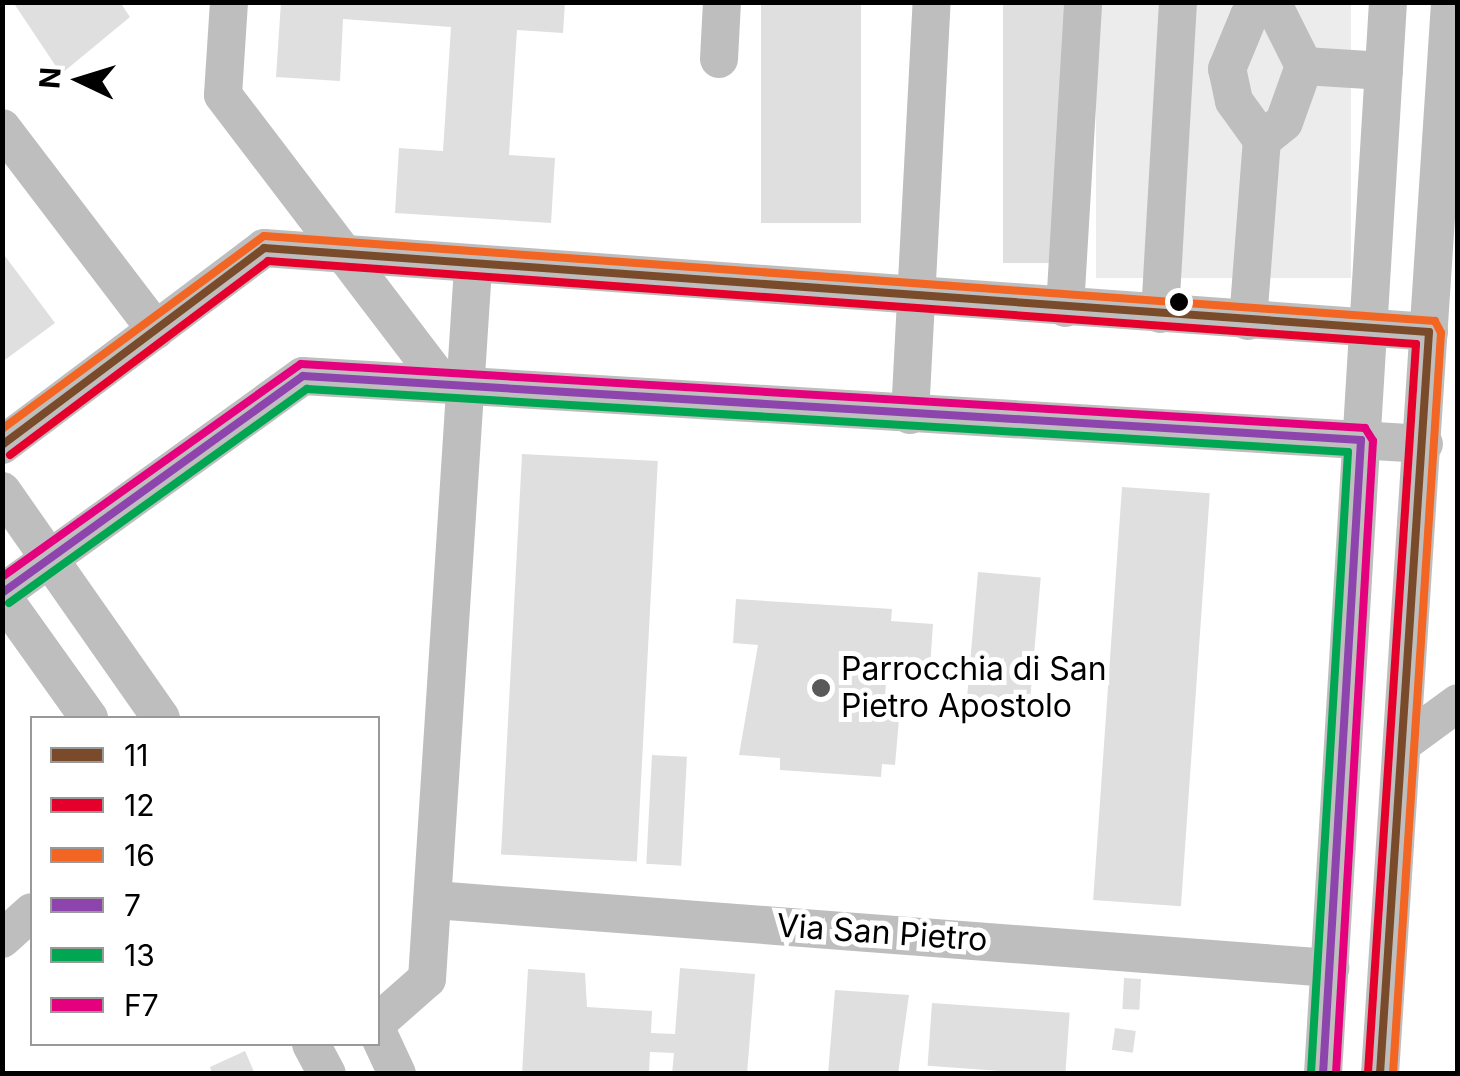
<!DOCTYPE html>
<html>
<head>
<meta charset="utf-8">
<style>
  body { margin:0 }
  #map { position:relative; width:1460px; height:1076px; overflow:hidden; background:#fff; font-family:Inter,sans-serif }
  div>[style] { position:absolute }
  .green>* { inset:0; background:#ececec; transform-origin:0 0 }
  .building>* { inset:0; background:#dfdfdf; transform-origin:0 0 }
  .street>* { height:38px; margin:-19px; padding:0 19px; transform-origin:19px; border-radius:19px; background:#bebebe }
  .bus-1>* { height:8px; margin:-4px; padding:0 4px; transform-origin:4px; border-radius:4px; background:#7a4b2a }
  .bus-2>* { height:8px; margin:-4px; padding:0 4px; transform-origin:4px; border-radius:4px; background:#e4002b }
  .bus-3>* { height:8px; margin:-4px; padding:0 4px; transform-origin:4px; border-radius:4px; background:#f26522 }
  .bus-4>* { height:8px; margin:-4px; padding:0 4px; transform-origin:4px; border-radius:4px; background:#8e44ad }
  .bus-5>* { height:8px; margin:-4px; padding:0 4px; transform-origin:4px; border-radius:4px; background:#00a651 }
  .bus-6>* { height:8px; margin:-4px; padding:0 4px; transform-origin:4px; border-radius:4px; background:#e5007d }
  .dots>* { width:28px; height:28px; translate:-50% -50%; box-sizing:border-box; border:5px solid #fff; border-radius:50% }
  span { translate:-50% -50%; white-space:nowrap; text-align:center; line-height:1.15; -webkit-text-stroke:10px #fff; paint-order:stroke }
  .poi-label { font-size:32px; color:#000 }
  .left { translate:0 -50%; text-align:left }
  .street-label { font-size:32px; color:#000 }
  .frame { position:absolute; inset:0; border:5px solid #000; pointer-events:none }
  .legend { position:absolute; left:30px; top:716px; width:350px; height:330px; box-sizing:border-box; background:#fff; border:2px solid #999; margin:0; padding:12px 18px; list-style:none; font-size:30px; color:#000 }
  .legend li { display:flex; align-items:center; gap:20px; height:50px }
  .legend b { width:50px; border:2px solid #999 }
  .north { position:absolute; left:30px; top:30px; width:100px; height:100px; -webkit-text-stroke:8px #fff; paint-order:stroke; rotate:274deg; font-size:28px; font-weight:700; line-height:40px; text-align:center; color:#000 }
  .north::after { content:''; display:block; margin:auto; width:35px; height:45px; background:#000; clip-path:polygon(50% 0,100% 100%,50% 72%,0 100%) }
</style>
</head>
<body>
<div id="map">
  <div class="green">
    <i style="left:1096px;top:3px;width:255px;height:275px"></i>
  </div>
  <div class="building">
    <i style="clip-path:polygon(13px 2px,120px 2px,130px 17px,61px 74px)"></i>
    <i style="clip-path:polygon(281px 2px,565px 2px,563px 33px,517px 30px,509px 155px,555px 158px,551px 223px,395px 213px,399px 148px,443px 151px,451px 27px,343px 19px,340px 81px,276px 77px)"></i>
    <i style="left:761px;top:2px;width:100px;height:221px"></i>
    <i style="left:1003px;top:2px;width:66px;height:261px"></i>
    <i style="clip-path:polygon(2px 252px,55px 323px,2px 362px)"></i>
    <i style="left:522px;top:454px;width:136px;height:401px;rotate:3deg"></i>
    <i style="left:1122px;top:487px;width:88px;height:414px;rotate:4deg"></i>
    <i style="left:978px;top:572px;width:63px;height:140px;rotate:5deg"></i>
    <i style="clip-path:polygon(736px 599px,892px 609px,891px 621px,933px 624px,930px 668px,887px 665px,884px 718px,899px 719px,895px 765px,882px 764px,881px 777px,780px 770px,780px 758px,739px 755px,758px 645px,733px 643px)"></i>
    <i style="left:652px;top:755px;width:35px;height:109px;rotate:3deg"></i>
    <i style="clip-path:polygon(680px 968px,755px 974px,747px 1074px,672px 1074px,674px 1053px,650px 1052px,649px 1072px,522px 1074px,528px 969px,585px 973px,587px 1007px,652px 1011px,651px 1033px,675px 1034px)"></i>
    <i style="left:1124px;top:978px;width:17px;height:31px;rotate:3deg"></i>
    <i style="clip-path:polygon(835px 990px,909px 995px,898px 1074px,828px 1074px)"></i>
    <i style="left:932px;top:1003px;width:138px;height:63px;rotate:4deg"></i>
    <i style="left:1115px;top:1028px;width:21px;height:22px;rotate:8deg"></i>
    <i style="clip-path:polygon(245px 1051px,255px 1074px,212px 1074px,210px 1067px)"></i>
  </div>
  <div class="street">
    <i style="left:229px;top:2px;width:93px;rotate:93.7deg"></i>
    <i style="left:223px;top:95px;width:358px;rotate:52.7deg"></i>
    <i style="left:719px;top:59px;width:57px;rotate:-87deg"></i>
    <i style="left:1304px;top:66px;width:80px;rotate:3.6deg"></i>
    <i style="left:2px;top:128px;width:254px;rotate:52.7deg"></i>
    <i style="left:1262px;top:140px;width:48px;rotate:-125.7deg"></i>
    <i style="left:1234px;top:101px;width:33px;rotate:-102deg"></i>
    <i style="left:1227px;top:69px;width:57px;rotate:-67.5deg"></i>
    <i style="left:1249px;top:16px;width:21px;rotate:-41deg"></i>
    <i style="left:1065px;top:308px;width:307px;rotate:-86.6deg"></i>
    <i style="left:1160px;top:314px;width:313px;rotate:-86.7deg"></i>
    <i style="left:1248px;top:321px;width:182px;rotate:-85.6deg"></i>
    <i style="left:1262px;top:140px;width:28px;rotate:-39deg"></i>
    <i style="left:1284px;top:122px;width:59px;rotate:-70.3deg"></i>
    <i style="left:1304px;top:66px;width:72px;rotate:-116.6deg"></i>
    <i style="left:910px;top:415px;width:414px;rotate:-87deg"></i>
    <i style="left:2px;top:445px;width:328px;rotate:-36.9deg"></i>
    <i style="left:264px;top:248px;width:1168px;rotate:4.12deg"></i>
    <i style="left:2px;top:491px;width:277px;rotate:55deg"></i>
    <i style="left:2px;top:593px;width:371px;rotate:-35.8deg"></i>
    <i style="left:303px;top:376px;width:1123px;rotate:3.47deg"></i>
    <i style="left:2px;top:596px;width:150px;rotate:54.5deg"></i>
    <i style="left:1402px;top:744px;width:69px;rotate:-36.2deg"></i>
    <i style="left:434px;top:900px;width:899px;rotate:4.34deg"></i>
    <i style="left:2px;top:939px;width:40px;rotate:-42deg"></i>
    <i style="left:378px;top:1022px;width:65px;rotate:-41.3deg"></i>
    <i style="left:427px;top:979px;width:713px;rotate:-86.3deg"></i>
    <i style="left:378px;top:1033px;width:45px;rotate:65.1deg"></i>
    <i style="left:311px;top:1044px;width:34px;rotate:62deg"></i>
    <i style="left:1323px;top:1074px;width:1074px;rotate:-86.53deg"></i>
    <i style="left:1380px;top:1074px;width:1074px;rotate:-86.26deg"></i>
  </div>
  <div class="bus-1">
    <i style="left:2px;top:445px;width:328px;rotate:-36.9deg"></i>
    <i style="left:264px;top:248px;width:1168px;rotate:4.12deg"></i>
    <i style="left:1429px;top:332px;width:744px;rotate:93.78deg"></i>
  </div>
  <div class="bus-2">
    <i style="left:10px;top:455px;width:323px;rotate:-36.9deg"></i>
    <i style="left:268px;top:261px;width:1151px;rotate:4.14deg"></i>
    <i style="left:1416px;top:344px;width:731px;rotate:93.77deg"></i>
  </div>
  <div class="bus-3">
    <i style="left:2px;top:429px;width:325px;rotate:-36.4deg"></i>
    <i style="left:264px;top:236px;width:1174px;rotate:4.15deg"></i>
    <i style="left:1435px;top:321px;width:13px;rotate:63deg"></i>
    <i style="left:1441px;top:333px;width:743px;rotate:93.71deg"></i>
  </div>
  <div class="bus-4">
    <i style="left:2px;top:593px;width:371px;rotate:-35.8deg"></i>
    <i style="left:303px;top:376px;width:1060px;rotate:3.46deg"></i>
    <i style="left:1361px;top:440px;width:635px;rotate:93.43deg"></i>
  </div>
  <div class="bus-5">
    <i style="left:9px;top:603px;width:367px;rotate:-35.7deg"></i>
    <i style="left:307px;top:389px;width:1043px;rotate:3.46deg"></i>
    <i style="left:1348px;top:452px;width:622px;rotate:93.41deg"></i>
  </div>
  <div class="bus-6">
    <i style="left:2px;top:577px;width:367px;rotate:-35.5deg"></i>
    <i style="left:301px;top:364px;width:1066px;rotate:3.44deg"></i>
    <i style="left:1365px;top:428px;width:15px;rotate:58deg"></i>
    <i style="left:1373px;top:441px;width:634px;rotate:93.35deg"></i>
  </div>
  <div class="dots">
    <i style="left:1179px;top:302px;background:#000"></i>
    <i style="left:821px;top:688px;background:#595959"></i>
  </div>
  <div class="poi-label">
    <span class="left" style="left:841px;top:688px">Parrocchia di San<br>Pietro Apostolo</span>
  </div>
  <div class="street-label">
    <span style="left:882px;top:933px;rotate:4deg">Via San Pietro</span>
  </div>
  <div class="frame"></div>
  <ul class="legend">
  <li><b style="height:12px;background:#7a4b2a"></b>11</li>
  <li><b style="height:12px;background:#e4002b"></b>12</li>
  <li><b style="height:12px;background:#f26522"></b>16</li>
  <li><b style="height:12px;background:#8e44ad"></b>7</li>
  <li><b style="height:12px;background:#00a651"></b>13</li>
  <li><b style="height:12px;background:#e5007d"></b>F7</li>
  </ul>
  <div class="north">N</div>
</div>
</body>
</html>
